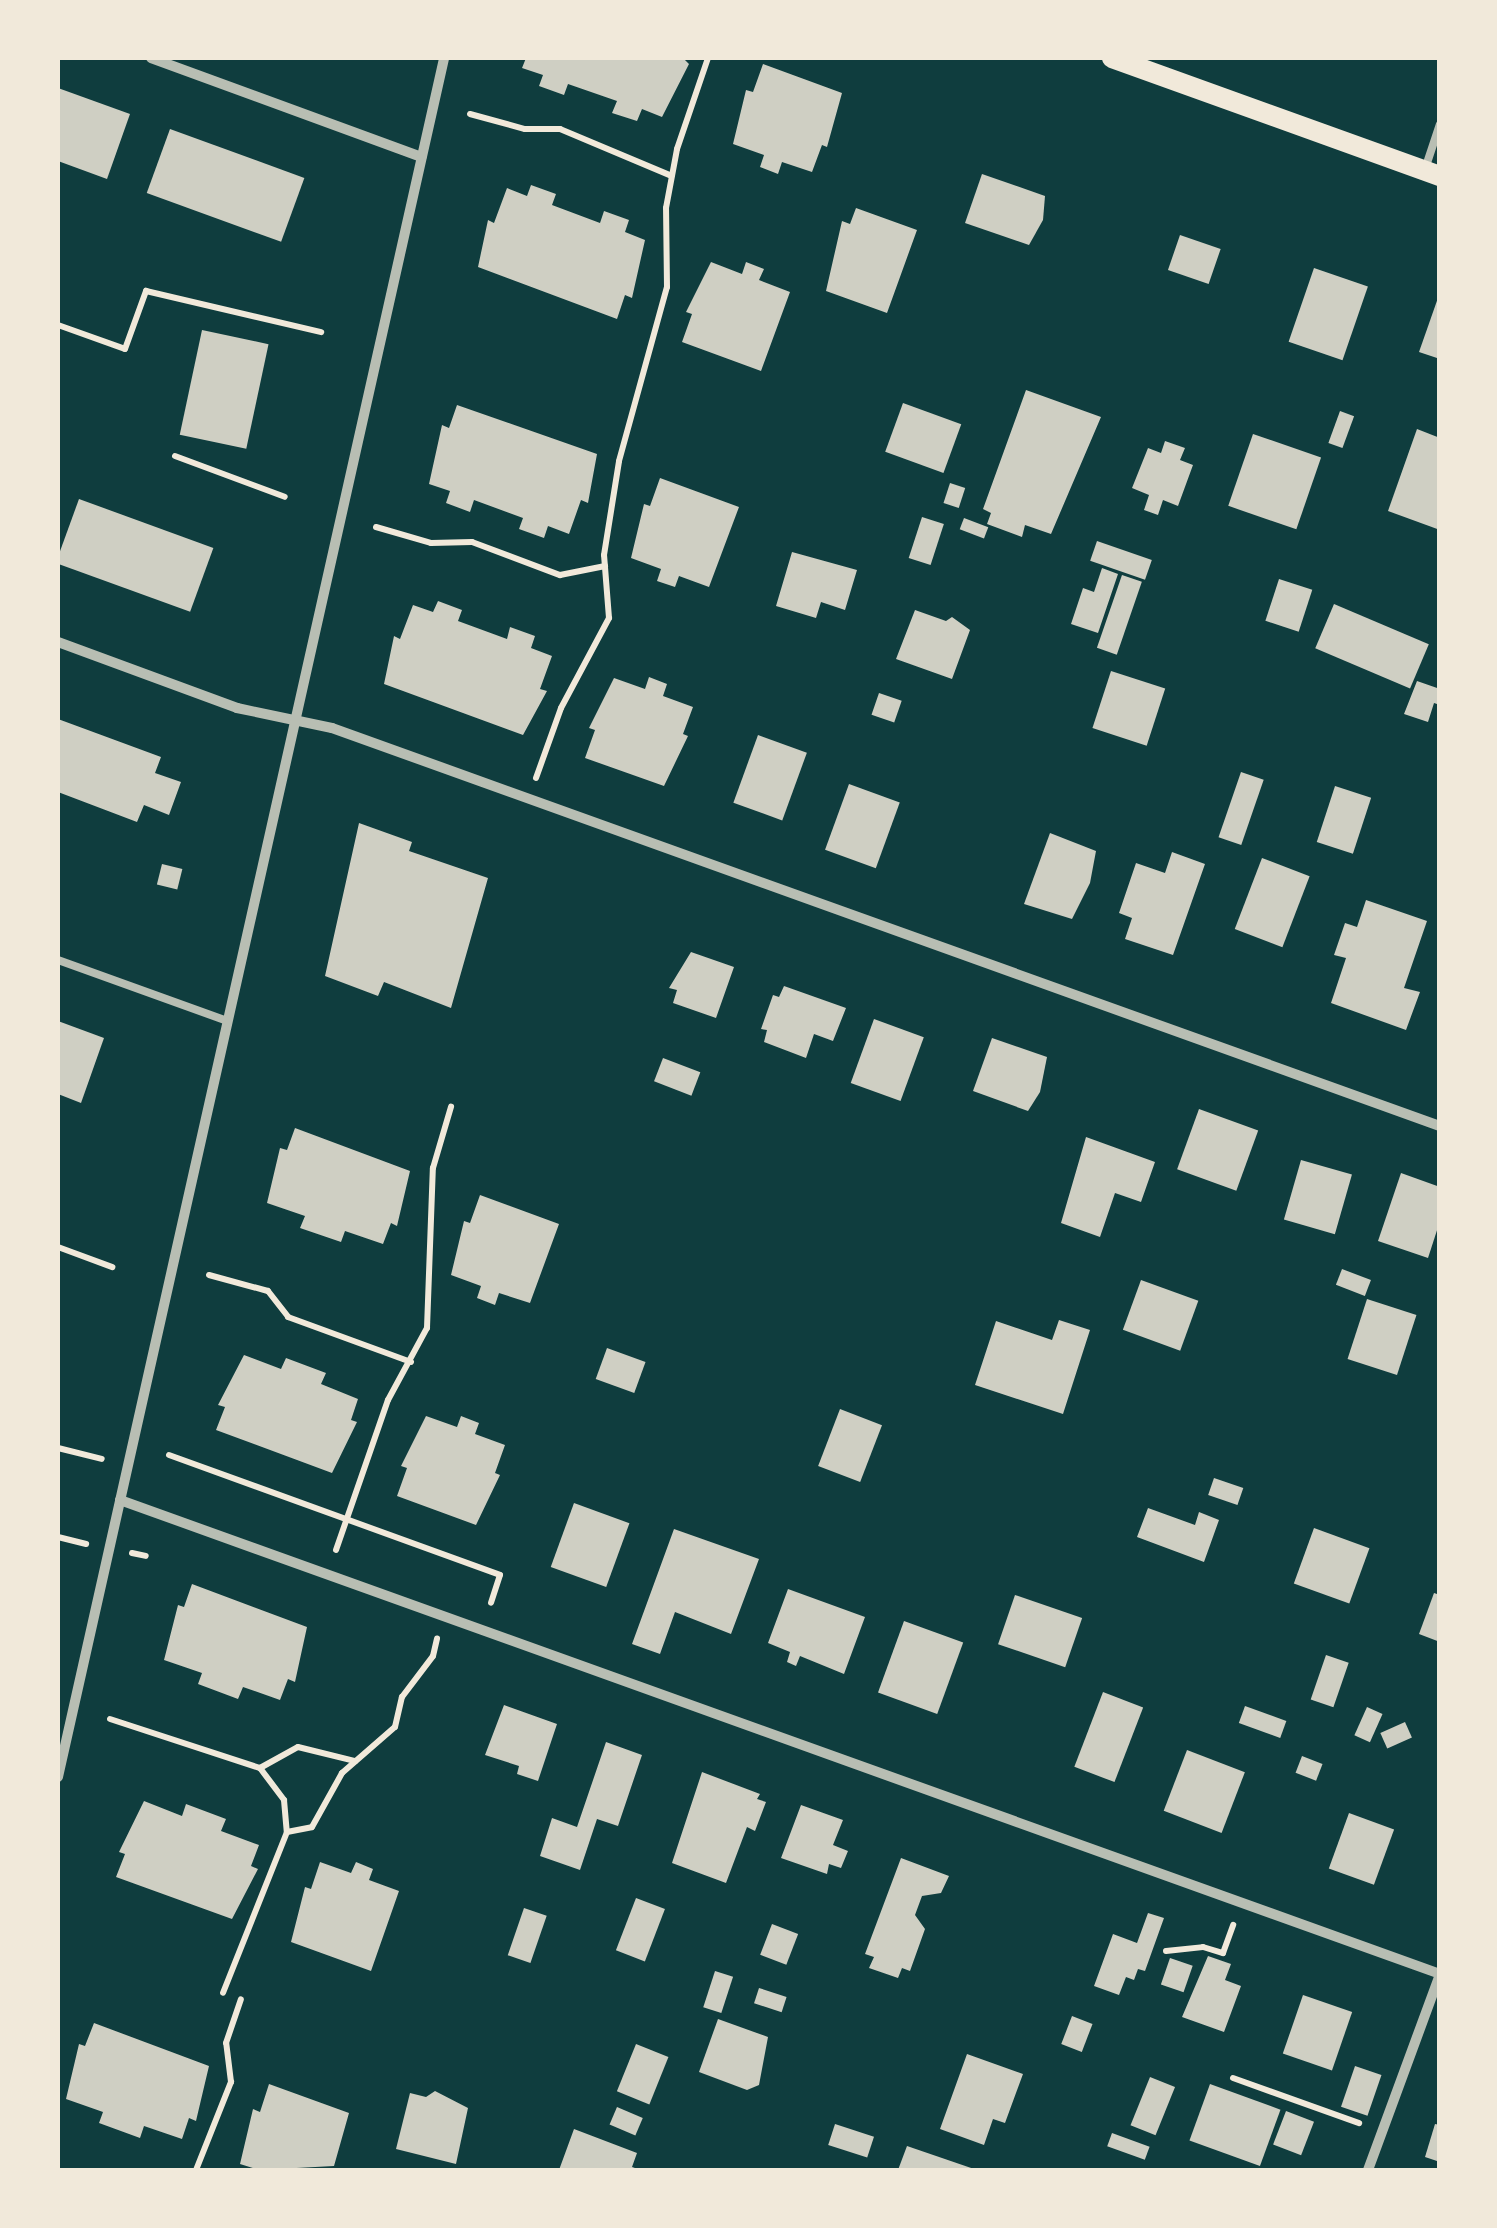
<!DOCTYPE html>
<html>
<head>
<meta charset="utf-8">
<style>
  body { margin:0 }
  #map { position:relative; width:1497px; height:2228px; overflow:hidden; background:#0f3d3e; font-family:"Sofia Sans Condensed",sans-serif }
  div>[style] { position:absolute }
  .building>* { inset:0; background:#cfcfc3; transform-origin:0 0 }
  .path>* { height:6px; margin:-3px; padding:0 3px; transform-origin:3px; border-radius:3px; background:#f1e9da }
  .service>* { height:8px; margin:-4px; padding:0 4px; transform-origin:4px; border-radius:4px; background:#b8beb3 }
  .minor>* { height:10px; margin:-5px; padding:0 5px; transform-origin:5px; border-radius:5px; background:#b8beb3 }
  .secondary>* { height:20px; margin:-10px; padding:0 10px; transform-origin:10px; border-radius:10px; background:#f1e9da }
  span { translate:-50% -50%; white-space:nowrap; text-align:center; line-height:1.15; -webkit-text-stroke:10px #f1e9da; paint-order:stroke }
  .frame { position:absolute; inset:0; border:60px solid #f1e9da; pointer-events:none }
</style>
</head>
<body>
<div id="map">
  <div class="building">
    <i style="clip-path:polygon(526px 58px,683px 58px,689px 64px,662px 117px,642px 109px,637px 121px,612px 113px,617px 101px,568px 84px,564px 95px,539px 86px,543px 75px,522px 68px)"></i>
    <i style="clip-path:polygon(763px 64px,842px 93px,827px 147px,822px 145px,812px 172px,782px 162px,778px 174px,760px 167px,764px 155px,733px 144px,746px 90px,753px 92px)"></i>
    <i style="clip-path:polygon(58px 88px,130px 114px,107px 179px,58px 161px)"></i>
    <i style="left:170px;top:129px;width:143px;height:68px;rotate:20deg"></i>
    <i style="clip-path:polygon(982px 174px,1045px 196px,1043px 220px,1029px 245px,965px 223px)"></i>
    <i style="clip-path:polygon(531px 185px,556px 194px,552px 205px,600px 223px,604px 211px,629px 220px,625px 232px,645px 240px,632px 298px,625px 295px,617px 319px,478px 267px,488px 220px,494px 223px,507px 188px,527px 196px)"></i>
    <i style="clip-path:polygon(856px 208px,917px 230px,887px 313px,826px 291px,842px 221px,850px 224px)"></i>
    <i style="left:1180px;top:235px;width:43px;height:37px;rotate:19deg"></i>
    <i style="clip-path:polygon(711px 262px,742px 274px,746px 262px,764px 269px,759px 280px,790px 292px,761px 371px,682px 342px,692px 314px,686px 312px)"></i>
    <i style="left:1314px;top:268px;width:57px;height:78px;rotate:19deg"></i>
    <i style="clip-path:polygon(1439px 295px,1440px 295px,1440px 359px,1419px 352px)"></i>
    <i style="left:202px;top:330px;width:68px;height:107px;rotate:12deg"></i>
    <i style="clip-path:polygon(1026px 390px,1101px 417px,1051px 534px,1025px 525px,1022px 537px,987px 524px,991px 513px,983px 509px)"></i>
    <i style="left:903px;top:403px;width:62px;height:52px;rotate:20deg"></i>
    <i style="clip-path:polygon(457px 405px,597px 454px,588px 503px,581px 500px,569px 534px,548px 526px,544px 538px,519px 529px,523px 518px,474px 500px,470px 512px,446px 503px,450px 491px,429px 484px,442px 425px,449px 428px)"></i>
    <i style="left:1340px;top:411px;width:15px;height:34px;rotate:20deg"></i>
    <i style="clip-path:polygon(1417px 429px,1440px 438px,1440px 530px,1388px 511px)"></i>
    <i style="left:1253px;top:434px;width:72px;height:76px;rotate:19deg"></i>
    <i style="clip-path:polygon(1165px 441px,1185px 448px,1180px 460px,1193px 465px,1178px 506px,1163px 500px,1158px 515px,1144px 510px,1149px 495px,1132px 488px,1148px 448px,1161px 453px)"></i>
    <i style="clip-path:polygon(660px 478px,739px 507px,709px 587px,679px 576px,675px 587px,657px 581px,661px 569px,631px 558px,644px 504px,650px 506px)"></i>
    <i style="left:950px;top:483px;width:16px;height:21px;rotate:18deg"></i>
    <i style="left:79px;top:499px;width:143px;height:68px;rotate:20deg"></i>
    <i style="left:922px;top:517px;width:23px;height:43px;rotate:18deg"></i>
    <i style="left:964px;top:518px;width:26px;height:12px;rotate:21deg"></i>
    <i style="left:1097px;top:541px;width:58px;height:21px;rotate:19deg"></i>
    <i style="clip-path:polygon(792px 552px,857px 570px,845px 610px,821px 602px,816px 618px,776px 606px)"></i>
    <i style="clip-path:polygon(1102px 568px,1118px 574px,1098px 633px,1071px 624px,1083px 588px,1094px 592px)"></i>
    <i style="left:1122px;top:575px;width:21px;height:77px;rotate:19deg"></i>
    <i style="left:1279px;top:579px;width:35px;height:44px;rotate:18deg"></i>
    <i style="clip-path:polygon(438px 601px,462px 610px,458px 621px,507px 639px,510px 627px,535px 636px,531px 648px,552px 656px,540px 689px,547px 691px,523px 735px,384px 684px,394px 636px,400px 639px,413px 605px,433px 612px)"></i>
    <i style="left:1334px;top:604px;width:103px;height:48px;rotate:23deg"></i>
    <i style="clip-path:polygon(915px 610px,946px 621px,952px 617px,970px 630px,952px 679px,896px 659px)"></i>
    <i style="left:1111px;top:671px;width:57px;height:60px;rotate:18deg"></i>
    <i style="clip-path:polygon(649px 677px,667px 684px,663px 696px,693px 707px,683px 734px,688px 736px,664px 786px,585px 758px,595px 730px,589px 728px,614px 678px,645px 689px)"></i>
    <i style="clip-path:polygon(1417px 681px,1440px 689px,1440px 705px,1434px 703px,1428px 722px,1404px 714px)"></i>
    <i style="left:879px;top:693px;width:24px;height:23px;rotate:19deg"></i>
    <i style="clip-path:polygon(58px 719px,161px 757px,155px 773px,181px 782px,169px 815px,144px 805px,137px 822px,58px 792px)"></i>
    <i style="left:758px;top:735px;width:52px;height:72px;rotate:20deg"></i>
    <i style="left:1241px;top:772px;width:24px;height:69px;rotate:19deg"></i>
    <i style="left:849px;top:784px;width:54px;height:70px;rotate:20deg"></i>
    <i style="left:1335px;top:786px;width:38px;height:59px;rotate:18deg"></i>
    <i style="clip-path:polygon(359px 823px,412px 842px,409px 851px,488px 878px,451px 1008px,384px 982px,378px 996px,325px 976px)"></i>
    <i style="clip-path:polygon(1050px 833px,1096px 851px,1090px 883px,1072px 919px,1024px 904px)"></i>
    <i style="clip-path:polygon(1172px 852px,1205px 864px,1173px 955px,1125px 939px,1132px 918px,1119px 913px,1136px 863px,1165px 873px)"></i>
    <i style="left:1262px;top:858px;width:51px;height:76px;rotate:21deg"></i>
    <i style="left:162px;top:864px;width:21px;height:21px;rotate:14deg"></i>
    <i style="clip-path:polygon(1366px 900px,1427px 921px,1404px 988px,1420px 992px,1406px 1030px,1331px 1003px,1346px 958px,1334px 955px,1345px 923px,1357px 927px)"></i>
    <i style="clip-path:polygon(691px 952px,734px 967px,716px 1018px,673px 1003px,677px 990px,669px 988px)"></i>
    <i style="clip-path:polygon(784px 986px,846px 1008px,833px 1041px,814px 1034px,806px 1058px,764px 1042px,767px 1030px,761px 1029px,773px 995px,779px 997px)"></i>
    <i style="left:874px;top:1019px;width:53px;height:68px;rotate:20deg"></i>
    <i style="clip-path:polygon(58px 1021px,104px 1038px,81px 1103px,58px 1094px)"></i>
    <i style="clip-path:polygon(992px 1038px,1047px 1057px,1040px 1092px,1028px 1111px,973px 1091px)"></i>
    <i style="left:663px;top:1058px;width:40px;height:25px;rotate:21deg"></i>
    <i style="left:1199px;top:1109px;width:63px;height:64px;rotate:20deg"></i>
    <i style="clip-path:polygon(295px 1128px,410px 1171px,397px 1226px,391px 1223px,383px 1244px,345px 1231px,341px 1242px,300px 1228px,305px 1216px,267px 1203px,280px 1148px,287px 1150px)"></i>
    <i style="clip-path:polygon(1086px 1137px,1155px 1162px,1141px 1202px,1115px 1193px,1100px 1237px,1061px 1223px)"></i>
    <i style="left:1301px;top:1160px;width:53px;height:62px;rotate:16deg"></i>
    <i style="clip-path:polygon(1401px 1173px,1440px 1187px,1440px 1221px,1428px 1258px,1378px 1241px)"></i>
    <i style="clip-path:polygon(480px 1195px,559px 1224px,530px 1303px,499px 1293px,495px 1305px,477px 1298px,481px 1286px,451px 1275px,464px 1221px,470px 1223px)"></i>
    <i style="left:1342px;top:1269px;width:31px;height:17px;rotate:21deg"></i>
    <i style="left:1141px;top:1280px;width:61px;height:53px;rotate:20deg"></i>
    <i style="left:1367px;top:1299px;width:52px;height:63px;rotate:18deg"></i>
    <i style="clip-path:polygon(1059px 1320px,1090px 1330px,1063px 1414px,975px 1385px,996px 1321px,1052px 1340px)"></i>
    <i style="left:607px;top:1348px;width:41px;height:33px;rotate:20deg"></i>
    <i style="clip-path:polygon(244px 1355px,281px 1369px,286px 1358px,326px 1373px,321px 1384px,358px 1399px,351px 1420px,357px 1422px,332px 1473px,216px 1430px,225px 1407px,218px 1405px)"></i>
    <i style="left:840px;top:1409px;width:45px;height:61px;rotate:21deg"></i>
    <i style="clip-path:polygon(426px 1416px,457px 1427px,461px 1416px,479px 1423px,475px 1434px,505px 1445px,495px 1473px,500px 1475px,476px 1525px,397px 1496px,407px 1468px,401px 1466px)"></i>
    <i style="left:1214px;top:1478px;width:31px;height:18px;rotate:19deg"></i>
    <i style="left:574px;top:1503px;width:59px;height:68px;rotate:20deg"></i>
    <i style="clip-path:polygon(1148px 1508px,1195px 1525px,1199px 1512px,1219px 1520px,1204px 1562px,1137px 1537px)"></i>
    <i style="left:1314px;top:1528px;width:59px;height:59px;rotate:20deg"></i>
    <i style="clip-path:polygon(674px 1529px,759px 1559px,731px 1634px,675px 1612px,660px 1654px,632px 1644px)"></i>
    <i style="clip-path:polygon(192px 1584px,307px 1627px,295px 1682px,288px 1679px,280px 1700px,243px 1687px,238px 1699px,198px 1684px,202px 1673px,164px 1660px,178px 1605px,184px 1607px)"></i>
    <i style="clip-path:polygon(788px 1589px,865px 1617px,844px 1674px,800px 1656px,796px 1666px,787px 1662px,790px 1652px,768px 1643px)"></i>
    <i style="clip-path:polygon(1434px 1593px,1440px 1595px,1440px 1642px,1419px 1634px)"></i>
    <i style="left:1015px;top:1595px;width:71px;height:52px;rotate:19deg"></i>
    <i style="left:904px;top:1621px;width:63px;height:76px;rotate:20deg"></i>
    <i style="left:1326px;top:1655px;width:24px;height:47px;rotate:19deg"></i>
    <i style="left:1103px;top:1692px;width:43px;height:80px;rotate:21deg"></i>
    <i style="clip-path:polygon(504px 1705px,557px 1724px,538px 1781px,517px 1774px,519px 1766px,485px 1755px)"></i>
    <i style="left:1245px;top:1706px;width:44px;height:18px;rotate:20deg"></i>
    <i style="left:1367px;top:1707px;width:17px;height:31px;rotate:24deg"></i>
    <i style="left:1405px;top:1722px;width:17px;height:27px;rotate:66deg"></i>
    <i style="clip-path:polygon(606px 1742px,642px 1755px,618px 1826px,597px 1819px,580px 1870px,540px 1856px,552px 1818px,577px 1827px)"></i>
    <i style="left:1187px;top:1750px;width:62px;height:65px;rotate:21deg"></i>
    <i style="left:1302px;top:1756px;width:22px;height:18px;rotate:21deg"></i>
    <i style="clip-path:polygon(702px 1772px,760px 1794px,757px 1799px,766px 1802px,755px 1831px,747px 1827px,726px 1883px,672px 1863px)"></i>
    <i style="clip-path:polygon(144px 1801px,182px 1816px,186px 1804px,226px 1819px,221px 1831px,259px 1845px,251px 1866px,258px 1869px,232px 1919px,116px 1877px,125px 1854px,119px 1852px)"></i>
    <i style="clip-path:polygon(801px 1805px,843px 1820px,833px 1845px,848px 1851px,841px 1868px,829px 1864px,827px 1874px,781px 1858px)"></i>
    <i style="left:1349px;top:1813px;width:48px;height:59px;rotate:20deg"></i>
    <i style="clip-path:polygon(901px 1858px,949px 1876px,941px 1893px,922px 1896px,915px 1915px,925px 1929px,910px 1971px,902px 1968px,898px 1978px,869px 1968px,874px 1957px,865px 1954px)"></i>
    <i style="clip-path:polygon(320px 1862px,351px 1873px,356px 1862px,373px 1869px,369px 1880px,399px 1891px,371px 1971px,291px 1942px,305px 1887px,311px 1889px)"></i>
    <i style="left:636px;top:1898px;width:31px;height:56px;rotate:21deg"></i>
    <i style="left:524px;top:1908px;width:24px;height:50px;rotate:19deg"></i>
    <i style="clip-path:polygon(1148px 1913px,1164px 1918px,1145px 1971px,1138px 1969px,1134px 1980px,1126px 1977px,1119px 1995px,1094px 1986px,1113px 1934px,1137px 1943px)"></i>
    <i style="left:772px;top:1924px;width:28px;height:33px;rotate:21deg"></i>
    <i style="clip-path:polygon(1208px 1956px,1231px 1964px,1225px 1980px,1241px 1986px,1224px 2032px,1182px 2017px)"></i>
    <i style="left:1170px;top:1958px;width:24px;height:28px;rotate:19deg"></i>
    <i style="left:715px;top:1971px;width:19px;height:38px;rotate:18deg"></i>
    <i style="left:759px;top:1988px;width:29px;height:16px;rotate:18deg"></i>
    <i style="left:1303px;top:1995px;width:52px;height:62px;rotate:19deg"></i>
    <i style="left:1072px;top:2016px;width:22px;height:30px;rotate:21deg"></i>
    <i style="clip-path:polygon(718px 2019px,768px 2037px,759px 2085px,747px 2090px,699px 2072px)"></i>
    <i style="clip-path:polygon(94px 2023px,209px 2066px,196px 2121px,189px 2118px,182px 2139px,144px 2126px,140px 2138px,99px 2123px,103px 2112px,66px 2099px,79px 2044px,85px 2046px)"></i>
    <i style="left:636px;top:2044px;width:35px;height:51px;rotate:22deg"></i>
    <i style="clip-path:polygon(967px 2054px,1023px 2074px,1005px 2123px,993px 2119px,984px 2145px,940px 2129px)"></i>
    <i style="left:1355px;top:2066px;width:28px;height:43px;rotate:19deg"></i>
    <i style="left:1150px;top:2077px;width:27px;height:52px;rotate:22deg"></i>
    <i style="clip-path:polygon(269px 2084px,349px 2113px,334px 2166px,259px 2170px,240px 2164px,253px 2109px,260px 2112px)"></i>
    <i style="left:1210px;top:2084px;width:75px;height:60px;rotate:20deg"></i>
    <i style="clip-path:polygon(435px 2091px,468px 2108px,456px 2164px,396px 2149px,410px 2093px,426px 2097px)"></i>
    <i style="left:617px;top:2107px;width:28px;height:19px;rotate:23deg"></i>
    <i style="left:1286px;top:2111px;width:30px;height:36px;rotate:21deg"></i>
    <i style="left:835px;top:2124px;width:41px;height:22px;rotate:18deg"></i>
    <i style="clip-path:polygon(1435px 2124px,1440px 2125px,1440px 2162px,1425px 2157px)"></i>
    <i style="clip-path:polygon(574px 2129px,637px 2153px,632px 2167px,641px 2170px,559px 2170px)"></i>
    <i style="left:1112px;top:2133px;width:40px;height:14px;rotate:20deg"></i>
    <i style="clip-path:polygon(907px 2146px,977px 2170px,898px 2170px)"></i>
  </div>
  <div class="path">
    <i style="left:470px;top:114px;width:57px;rotate:15.3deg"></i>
    <i style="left:525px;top:129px;width:35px"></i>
    <i style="left:560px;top:129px;width:121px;rotate:22.8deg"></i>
    <i style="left:58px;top:325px;width:71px;rotate:19.7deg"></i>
    <i style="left:125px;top:349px;width:62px;rotate:-70.1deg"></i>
    <i style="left:146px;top:291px;width:180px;rotate:13.2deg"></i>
    <i style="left:175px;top:456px;width:117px;rotate:20.4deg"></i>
    <i style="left:376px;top:527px;width:57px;rotate:16.2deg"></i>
    <i style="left:431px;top:543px;width:41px;rotate:-1.4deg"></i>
    <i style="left:472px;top:542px;width:94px;rotate:20.6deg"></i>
    <i style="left:560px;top:575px;width:46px;rotate:-11.3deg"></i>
    <i style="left:536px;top:778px;width:74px;rotate:-70.3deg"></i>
    <i style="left:561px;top:708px;width:102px;rotate:-61.9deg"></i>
    <i style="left:609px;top:618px;width:63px;rotate:-94.5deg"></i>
    <i style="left:604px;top:555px;width:95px;rotate:-80.9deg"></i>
    <i style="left:619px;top:461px;width:180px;rotate:-74.6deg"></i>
    <i style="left:667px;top:287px;width:79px;rotate:-90.7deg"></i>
    <i style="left:666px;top:208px;width:60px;rotate:-79.4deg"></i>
    <i style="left:677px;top:149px;width:96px;rotate:-71.2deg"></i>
    <i style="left:58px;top:1247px;width:58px;rotate:20.3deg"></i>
    <i style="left:209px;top:1275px;width:61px;rotate:15.2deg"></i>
    <i style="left:268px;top:1291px;width:33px;rotate:52deg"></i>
    <i style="left:288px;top:1317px;width:131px;rotate:20.1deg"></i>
    <i style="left:58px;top:1448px;width:45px;rotate:14deg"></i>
    <i style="left:169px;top:1455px;width:352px;rotate:19.9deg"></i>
    <i style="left:500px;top:1575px;width:29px;rotate:108deg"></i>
    <i style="left:58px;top:1537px;width:29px;rotate:14deg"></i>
    <i style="left:336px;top:1550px;width:159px;rotate:-70.9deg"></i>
    <i style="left:388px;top:1400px;width:82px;rotate:-61.6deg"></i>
    <i style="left:427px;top:1328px;width:160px;rotate:-87.9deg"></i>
    <i style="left:433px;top:1168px;width:64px;rotate:-73.6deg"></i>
    <i style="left:132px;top:1553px;width:14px;rotate:12deg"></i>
    <i style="left:110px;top:1719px;width:158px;rotate:18.1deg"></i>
    <i style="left:260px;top:1768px;width:40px;rotate:53deg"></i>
    <i style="left:284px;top:1800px;width:32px;rotate:85deg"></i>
    <i style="left:287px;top:1832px;width:173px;rotate:111.7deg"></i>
    <i style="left:260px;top:1768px;width:43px;rotate:-28.9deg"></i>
    <i style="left:298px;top:1747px;width:59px;rotate:13.8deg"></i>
    <i style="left:287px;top:1832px;width:25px;rotate:-11deg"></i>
    <i style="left:312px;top:1827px;width:62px;rotate:-60.9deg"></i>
    <i style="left:342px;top:1773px;width:70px;rotate:-41deg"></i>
    <i style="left:395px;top:1727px;width:31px;rotate:-77deg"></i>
    <i style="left:402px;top:1697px;width:51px;rotate:-52.9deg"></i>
    <i style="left:433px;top:1656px;width:18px;rotate:-77deg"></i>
    <i style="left:1166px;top:1951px;width:37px;rotate:-6deg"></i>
    <i style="left:1203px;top:1947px;width:21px;rotate:17deg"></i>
    <i style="left:1223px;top:1953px;width:30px;rotate:-70deg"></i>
    <i style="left:1233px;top:2078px;width:134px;rotate:19.7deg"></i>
    <i style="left:196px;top:2170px;width:95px;rotate:-68.3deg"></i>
    <i style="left:231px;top:2082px;width:39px;rotate:-97deg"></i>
    <i style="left:226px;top:2043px;width:46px;rotate:-71.2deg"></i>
  </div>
  <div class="service">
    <i style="left:1426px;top:166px;width:44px;rotate:-71.6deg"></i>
    <i style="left:58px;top:960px;width:180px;rotate:19.8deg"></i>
  </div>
  <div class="minor">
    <i style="left:151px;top:58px;width:288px;rotate:20.1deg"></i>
    <i style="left:58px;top:642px;width:191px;rotate:20.2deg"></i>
    <i style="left:237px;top:708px;width:97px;rotate:11.9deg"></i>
    <i style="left:332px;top:728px;width:1177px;rotate:19.76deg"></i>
    <i style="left:120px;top:1500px;width:1403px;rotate:19.75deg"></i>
    <i style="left:58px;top:1777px;width:1762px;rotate:-77.34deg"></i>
    <i style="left:1368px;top:2170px;width:209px;rotate:-69.8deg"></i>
  </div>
  <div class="secondary">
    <i style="left:1112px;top:58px;width:349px;rotate:19.8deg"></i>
  </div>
  <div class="frame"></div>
</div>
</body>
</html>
